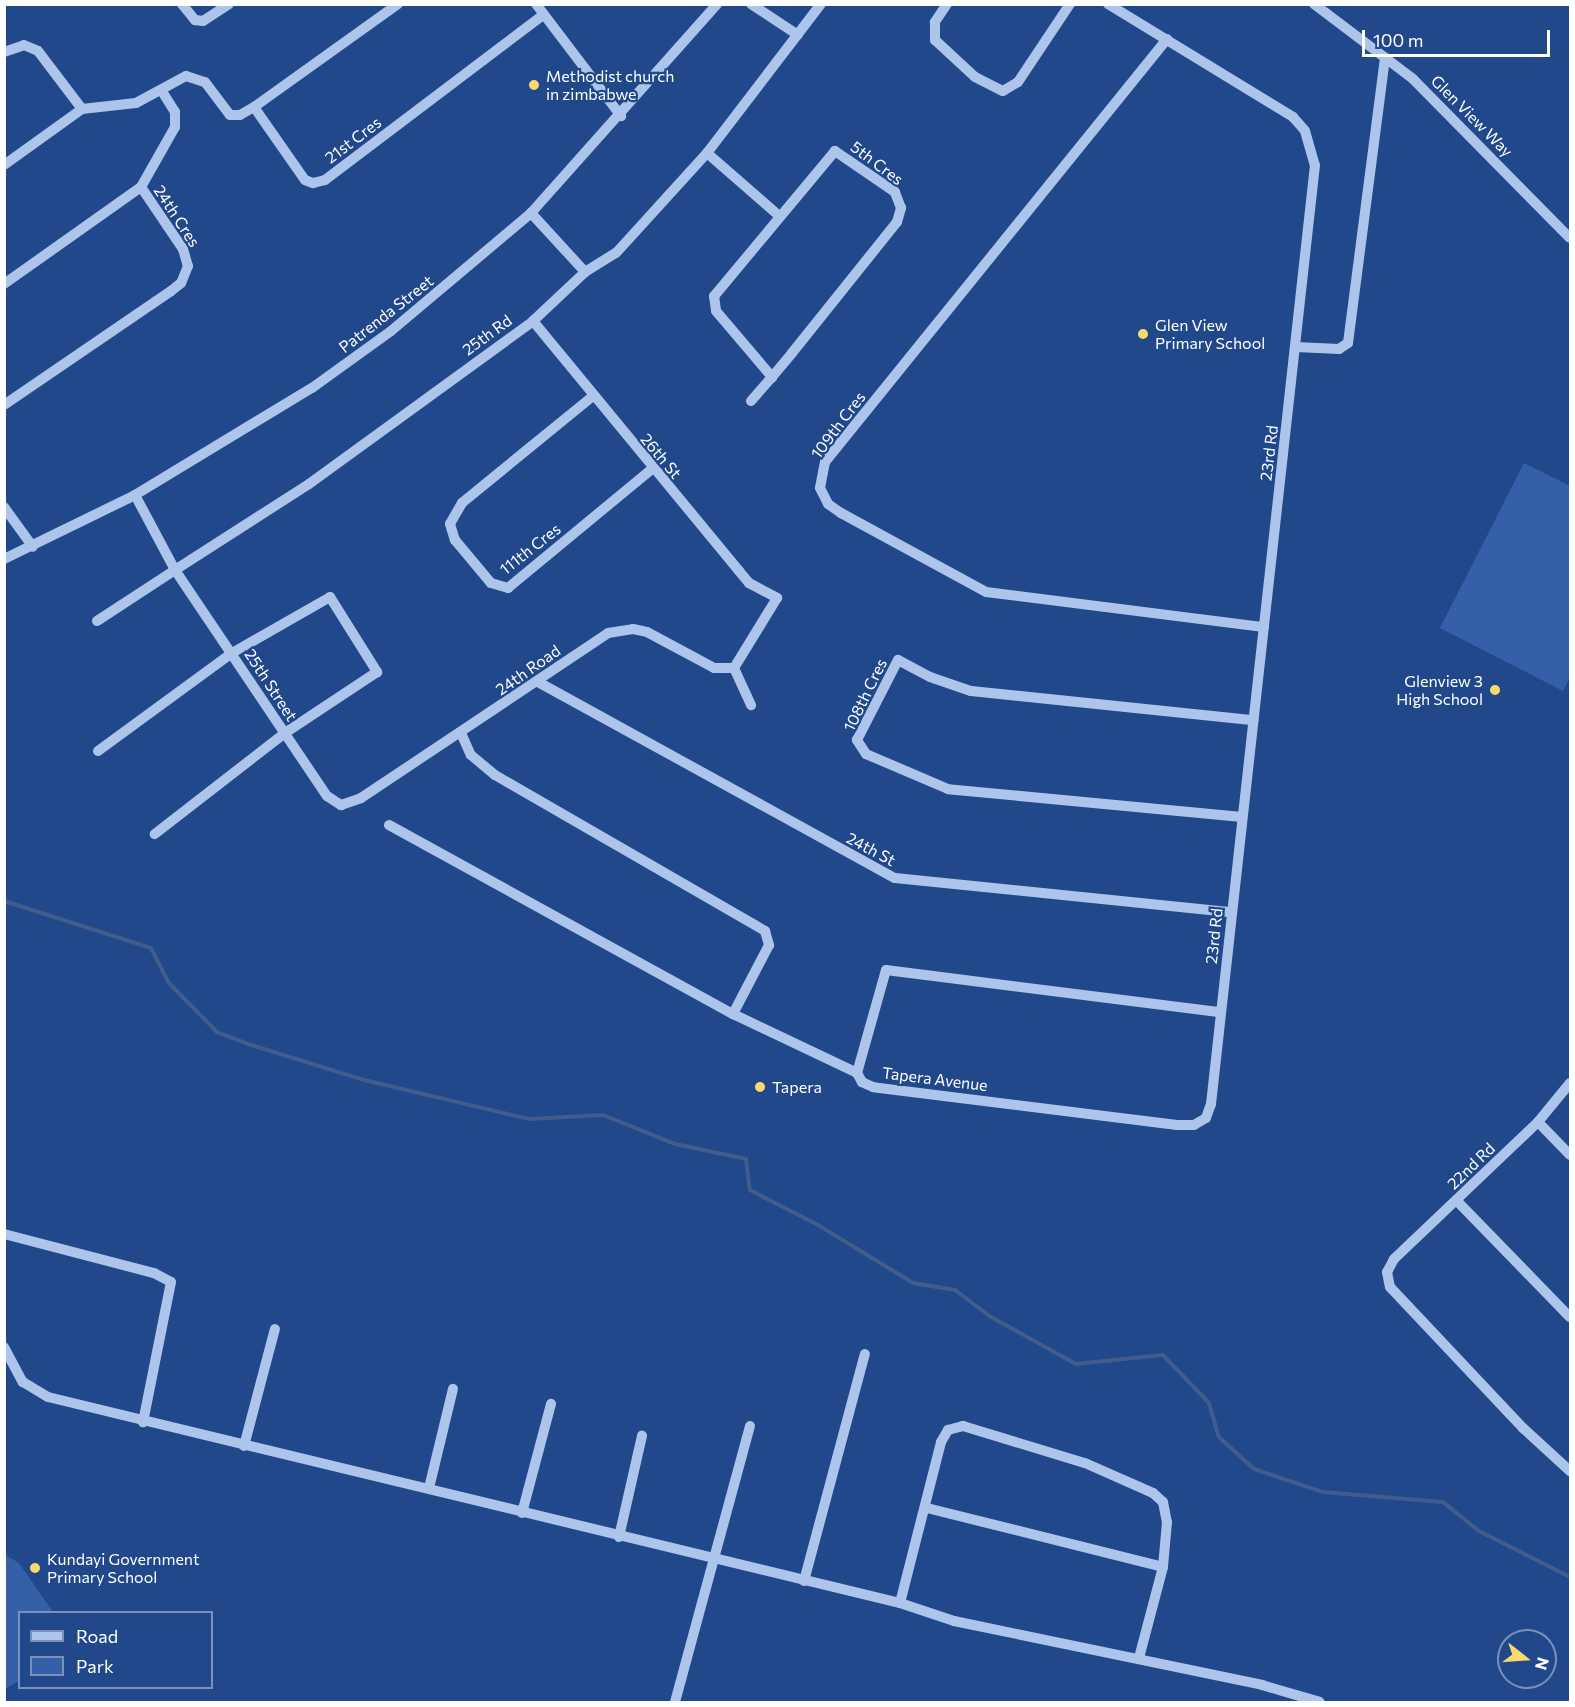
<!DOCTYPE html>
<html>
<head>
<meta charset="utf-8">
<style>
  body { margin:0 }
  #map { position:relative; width:1575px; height:1707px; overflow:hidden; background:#21488a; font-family:Commissioner,sans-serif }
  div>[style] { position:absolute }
  .green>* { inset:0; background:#3560a7 }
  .stream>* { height:4px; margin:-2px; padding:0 2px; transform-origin:2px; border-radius:2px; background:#415c8d }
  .minor>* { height:10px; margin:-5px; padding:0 5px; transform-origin:5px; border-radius:5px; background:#adc5eb }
  .dots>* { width:16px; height:16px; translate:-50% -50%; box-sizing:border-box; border:3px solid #21488a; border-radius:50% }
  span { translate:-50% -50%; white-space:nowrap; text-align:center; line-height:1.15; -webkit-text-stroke:4.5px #21488a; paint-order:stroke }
  .poi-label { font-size:16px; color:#fff }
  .left { translate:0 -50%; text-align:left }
  .right { translate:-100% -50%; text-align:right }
  .street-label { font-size:16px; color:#fff }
  .frame { position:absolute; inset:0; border:6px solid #fff; pointer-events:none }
  .legend { position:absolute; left:18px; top:1611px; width:195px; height:78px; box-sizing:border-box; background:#21488a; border:2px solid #7a91b9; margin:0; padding:8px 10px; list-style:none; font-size:18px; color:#fff }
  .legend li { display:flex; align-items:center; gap:12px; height:30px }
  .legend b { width:30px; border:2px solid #7a91b9 }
  .north { position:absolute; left:1497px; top:1629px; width:60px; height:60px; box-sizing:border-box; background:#21488a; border:2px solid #7a91b9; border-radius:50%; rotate:107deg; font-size:16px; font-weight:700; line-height:24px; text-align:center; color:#fff }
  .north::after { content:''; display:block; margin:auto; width:21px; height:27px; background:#f8d96e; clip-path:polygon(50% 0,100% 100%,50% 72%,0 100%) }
  .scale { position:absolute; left:1362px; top:30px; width:188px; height:27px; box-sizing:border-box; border:3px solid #fff; border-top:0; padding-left:8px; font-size:18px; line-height:21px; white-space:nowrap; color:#fff; -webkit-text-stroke:4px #21488a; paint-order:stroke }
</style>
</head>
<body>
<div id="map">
  <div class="green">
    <i style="clip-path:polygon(1524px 463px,1570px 486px,1570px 677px,1563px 691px,1440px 628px)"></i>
    <i style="clip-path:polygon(4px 1554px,19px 1563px,53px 1612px,20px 1612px,19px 1681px,5px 1689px)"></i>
  </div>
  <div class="stream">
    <i style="left:4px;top:901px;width:154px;rotate:17.7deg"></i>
    <i style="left:151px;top:948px;width:39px;rotate:63deg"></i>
    <i style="left:169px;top:983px;width:69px;rotate:45.6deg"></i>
    <i style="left:217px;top:1032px;width:36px;rotate:21deg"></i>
    <i style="left:251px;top:1045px;width:118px;rotate:17.2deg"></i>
    <i style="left:364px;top:1080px;width:170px;rotate:13.3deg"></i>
    <i style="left:529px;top:1119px;width:74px;rotate:-3.1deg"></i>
    <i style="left:603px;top:1115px;width:78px;rotate:21.9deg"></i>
    <i style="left:675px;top:1144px;width:73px;rotate:11.9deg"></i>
    <i style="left:746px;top:1159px;width:31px;rotate:83deg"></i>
    <i style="left:750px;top:1190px;width:76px;rotate:27.2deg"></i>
    <i style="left:818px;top:1225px;width:111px;rotate:31.4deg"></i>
    <i style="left:913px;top:1283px;width:43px;rotate:9.5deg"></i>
    <i style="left:955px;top:1290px;width:45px;rotate:36.9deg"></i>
    <i style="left:991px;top:1317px;width:97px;rotate:28.9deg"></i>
    <i style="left:1076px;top:1364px;width:87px;rotate:-5.9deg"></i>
    <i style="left:1163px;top:1355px;width:66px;rotate:46.2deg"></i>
    <i style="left:1209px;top:1403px;width:35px;rotate:74deg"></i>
    <i style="left:1219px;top:1437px;width:47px;rotate:42.4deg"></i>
    <i style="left:1254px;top:1469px;width:73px;rotate:18.4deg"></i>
    <i style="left:1323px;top:1492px;width:120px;rotate:4.8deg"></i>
    <i style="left:1443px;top:1502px;width:46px;rotate:38.9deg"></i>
    <i style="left:1479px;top:1531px;width:102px;rotate:26.8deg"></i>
  </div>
  <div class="minor">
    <i style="left:182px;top:4px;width:21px;rotate:51deg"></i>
    <i style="left:195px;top:20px;width:8px;rotate:7deg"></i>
    <i style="left:203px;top:21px;width:31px;rotate:-33deg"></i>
    <i style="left:398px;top:4px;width:177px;rotate:144.4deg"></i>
    <i style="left:254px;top:107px;width:89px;rotate:55.1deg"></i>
    <i style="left:305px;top:180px;width:9px;rotate:21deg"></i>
    <i style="left:313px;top:183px;width:12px;rotate:-14deg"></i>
    <i style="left:325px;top:180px;width:273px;rotate:-37.1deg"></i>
    <i style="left:536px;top:4px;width:141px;rotate:52.8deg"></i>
    <i style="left:751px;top:4px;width:56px;rotate:33.4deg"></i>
    <i style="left:947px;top:4px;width:22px;rotate:124deg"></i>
    <i style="left:935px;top:22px;width:18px;rotate:90deg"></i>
    <i style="left:935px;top:40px;width:54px;rotate:42.8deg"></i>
    <i style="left:975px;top:77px;width:31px;rotate:27deg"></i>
    <i style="left:1003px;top:91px;width:17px;rotate:-31deg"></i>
    <i style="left:1018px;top:82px;width:94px;rotate:-56.3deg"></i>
    <i style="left:1108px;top:4px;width:217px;rotate:31.4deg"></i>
    <i style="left:1293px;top:117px;width:18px;rotate:49deg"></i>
    <i style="left:1305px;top:131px;width:35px;rotate:74deg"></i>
    <i style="left:1315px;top:165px;width:945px;rotate:96.32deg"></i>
    <i style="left:1211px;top:1104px;width:15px;rotate:110deg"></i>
    <i style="left:1206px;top:1118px;width:14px;rotate:150deg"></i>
    <i style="left:1194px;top:1125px;width:17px;rotate:180deg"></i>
    <i style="left:1177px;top:1125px;width:306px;rotate:-172.9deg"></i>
    <i style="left:873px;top:1087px;width:12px;rotate:-156deg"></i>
    <i style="left:862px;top:1082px;width:10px;rotate:-119deg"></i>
    <i style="left:857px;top:1073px;width:107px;rotate:-74.3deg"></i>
    <i style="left:886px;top:970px;width:337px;rotate:7.2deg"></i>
    <i style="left:1314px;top:4px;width:124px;rotate:37.1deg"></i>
    <i style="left:1413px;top:79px;width:223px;rotate:45.4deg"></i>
    <i style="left:1167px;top:39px;width:544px;rotate:128.96deg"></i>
    <i style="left:825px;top:462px;width:26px;rotate:101deg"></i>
    <i style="left:820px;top:488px;width:18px;rotate:63deg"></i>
    <i style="left:828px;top:504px;width:16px;rotate:35deg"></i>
    <i style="left:841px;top:513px;width:165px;rotate:28.6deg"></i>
    <i style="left:986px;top:592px;width:280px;rotate:7.2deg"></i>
    <i style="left:4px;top:52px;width:21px;rotate:-19deg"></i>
    <i style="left:24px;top:45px;width:15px;rotate:23deg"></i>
    <i style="left:38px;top:51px;width:73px;rotate:52.8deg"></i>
    <i style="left:82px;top:109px;width:96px;rotate:144.3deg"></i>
    <i style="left:82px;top:109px;width:54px;rotate:-6.3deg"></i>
    <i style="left:136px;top:103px;width:57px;rotate:-28.4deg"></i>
    <i style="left:186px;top:76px;width:20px;rotate:18deg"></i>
    <i style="left:205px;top:82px;width:41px;rotate:52.9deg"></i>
    <i style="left:230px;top:115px;width:10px"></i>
    <i style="left:240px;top:115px;width:16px;rotate:-30deg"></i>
    <i style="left:707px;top:153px;width:94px;rotate:41.1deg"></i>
    <i style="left:141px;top:187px;width:69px;rotate:-60.5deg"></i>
    <i style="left:175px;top:127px;width:15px;rotate:-90deg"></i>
    <i style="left:175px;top:112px;width:25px;rotate:-122deg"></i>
    <i style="left:531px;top:213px;width:80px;rotate:47.5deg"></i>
    <i style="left:4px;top:284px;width:168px;rotate:-35.3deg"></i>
    <i style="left:141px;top:187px;width:75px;rotate:55.9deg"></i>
    <i style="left:183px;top:249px;width:18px;rotate:74deg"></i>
    <i style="left:188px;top:266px;width:18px;rotate:112deg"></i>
    <i style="left:181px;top:283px;width:13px;rotate:141deg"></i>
    <i style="left:171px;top:291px;width:202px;rotate:145.7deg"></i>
    <i style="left:533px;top:321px;width:324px;rotate:50.5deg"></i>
    <i style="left:739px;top:571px;width:16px;rotate:50deg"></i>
    <i style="left:749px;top:583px;width:32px;rotate:28deg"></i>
    <i style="left:777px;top:598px;width:82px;rotate:121.6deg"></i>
    <i style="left:1296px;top:347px;width:43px;rotate:2.7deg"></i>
    <i style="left:1339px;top:349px;width:11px;rotate:-34deg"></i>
    <i style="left:1348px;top:343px;width:288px;rotate:-82.6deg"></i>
    <i style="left:593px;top:396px;width:169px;rotate:140.8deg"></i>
    <i style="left:462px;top:503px;width:24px;rotate:120deg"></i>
    <i style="left:450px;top:524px;width:17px;rotate:73deg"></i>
    <i style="left:455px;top:540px;width:56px;rotate:50.1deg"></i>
    <i style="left:491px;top:583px;width:18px;rotate:16deg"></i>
    <i style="left:508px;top:588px;width:187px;rotate:-39.6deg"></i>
    <i style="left:751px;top:401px;width:32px;rotate:-49deg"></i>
    <i style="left:772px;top:377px;width:31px;rotate:-50deg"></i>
    <i style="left:792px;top:353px;width:168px;rotate:-51.3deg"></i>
    <i style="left:897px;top:222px;width:15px;rotate:-74deg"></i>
    <i style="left:901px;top:208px;width:17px;rotate:-111deg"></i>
    <i style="left:895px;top:192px;width:73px;rotate:-145.7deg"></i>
    <i style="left:835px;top:151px;width:189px;rotate:129.8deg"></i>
    <i style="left:714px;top:296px;width:15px;rotate:82deg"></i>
    <i style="left:716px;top:311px;width:87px;rotate:49.7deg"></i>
    <i style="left:135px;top:495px;width:85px;rotate:61.9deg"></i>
    <i style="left:175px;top:570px;width:159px;rotate:-32.7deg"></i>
    <i style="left:309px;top:484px;width:277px;rotate:-36deg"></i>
    <i style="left:533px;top:321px;width:71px;rotate:-43.3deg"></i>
    <i style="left:585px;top:272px;width:36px;rotate:-32deg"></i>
    <i style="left:616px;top:253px;width:135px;rotate:-47.7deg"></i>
    <i style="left:707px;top:153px;width:188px;rotate:-52.6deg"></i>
    <i style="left:4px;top:507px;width:49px;rotate:54.1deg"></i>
    <i style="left:4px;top:559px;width:146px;rotate:-26deg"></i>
    <i style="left:135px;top:495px;width:207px;rotate:-31.2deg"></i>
    <i style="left:312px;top:388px;width:97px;rotate:-35.8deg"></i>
    <i style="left:391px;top:331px;width:183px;rotate:-40.1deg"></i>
    <i style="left:531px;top:213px;width:280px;rotate:-48.3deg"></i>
    <i style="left:97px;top:621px;width:93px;rotate:-33.2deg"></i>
    <i style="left:175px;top:570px;width:272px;rotate:56.1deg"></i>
    <i style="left:327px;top:796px;width:17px;rotate:33deg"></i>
    <i style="left:341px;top:805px;width:21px;rotate:-19deg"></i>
    <i style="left:361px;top:798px;width:297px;rotate:-33.7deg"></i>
    <i style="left:608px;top:633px;width:25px;rotate:-9deg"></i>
    <i style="left:633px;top:629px;width:14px;rotate:12deg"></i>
    <i style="left:647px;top:632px;width:76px;rotate:28.2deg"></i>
    <i style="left:714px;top:668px;width:20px"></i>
    <i style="left:734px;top:668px;width:41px;rotate:65.3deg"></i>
    <i style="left:538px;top:682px;width:407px;rotate:28.8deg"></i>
    <i style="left:895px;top:878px;width:338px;rotate:5.8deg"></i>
    <i style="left:461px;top:733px;width:24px;rotate:66deg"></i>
    <i style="left:471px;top:755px;width:31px;rotate:40deg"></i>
    <i style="left:495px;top:775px;width:312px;rotate:30deg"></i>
    <i style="left:765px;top:931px;width:15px;rotate:74deg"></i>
    <i style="left:769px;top:945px;width:78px;rotate:117.6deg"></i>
    <i style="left:98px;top:751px;width:166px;rotate:-36.2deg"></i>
    <i style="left:232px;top:653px;width:113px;rotate:-29.7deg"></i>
    <i style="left:330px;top:597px;width:89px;rotate:57.9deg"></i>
    <i style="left:377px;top:672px;width:110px;rotate:146.5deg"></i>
    <i style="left:285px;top:733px;width:165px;rotate:142.2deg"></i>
    <i style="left:1242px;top:817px;width:295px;rotate:-174.6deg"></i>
    <i style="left:948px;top:789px;width:89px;rotate:-156.9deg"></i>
    <i style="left:866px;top:754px;width:17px;rotate:-123deg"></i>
    <i style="left:857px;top:740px;width:90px;rotate:-62.9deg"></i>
    <i style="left:898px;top:660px;width:36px;rotate:28deg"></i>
    <i style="left:930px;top:677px;width:43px;rotate:18.9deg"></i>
    <i style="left:971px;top:691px;width:284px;rotate:5.9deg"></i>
    <i style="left:389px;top:825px;width:393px;rotate:28.8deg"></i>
    <i style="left:733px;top:1014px;width:137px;rotate:25.4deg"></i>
    <i style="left:1570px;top:1083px;width:50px;rotate:129.4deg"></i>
    <i style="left:1538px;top:1122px;width:199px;rotate:136.4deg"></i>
    <i style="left:1394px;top:1259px;width:15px;rotate:118deg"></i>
    <i style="left:1387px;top:1272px;width:15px;rotate:79deg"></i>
    <i style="left:1390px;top:1287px;width:194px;rotate:46.7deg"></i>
    <i style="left:1523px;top:1428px;width:64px;rotate:42.5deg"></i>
    <i style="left:1538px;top:1122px;width:46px;rotate:45.9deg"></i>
    <i style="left:1457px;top:1201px;width:162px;rotate:45.8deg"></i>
    <i style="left:4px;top:1234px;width:155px;rotate:14.6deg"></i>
    <i style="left:154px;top:1273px;width:19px;rotate:28deg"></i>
    <i style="left:171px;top:1282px;width:143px;rotate:101.3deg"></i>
    <i style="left:4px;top:1347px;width:40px;rotate:62deg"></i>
    <i style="left:23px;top:1382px;width:29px;rotate:31deg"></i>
    <i style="left:48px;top:1397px;width:877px;rotate:13.59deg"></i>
    <i style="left:900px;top:1603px;width:57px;rotate:18.4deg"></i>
    <i style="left:954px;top:1621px;width:315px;rotate:11.7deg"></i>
    <i style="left:1262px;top:1685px;width:60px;rotate:16.3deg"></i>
    <i style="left:244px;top:1446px;width:121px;rotate:-75.2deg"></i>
    <i style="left:429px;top:1488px;width:102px;rotate:-76.4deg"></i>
    <i style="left:927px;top:1508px;width:243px;rotate:14deg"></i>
    <i style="left:522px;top:1513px;width:113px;rotate:-75.1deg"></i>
    <i style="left:619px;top:1537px;width:104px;rotate:-77.2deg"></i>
    <i style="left:804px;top:1581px;width:235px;rotate:-75deg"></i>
    <i style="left:900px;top:1603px;width:166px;rotate:-75.7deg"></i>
    <i style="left:941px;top:1442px;width:14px;rotate:-60deg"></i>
    <i style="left:948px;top:1430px;width:16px;rotate:-15deg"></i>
    <i style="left:963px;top:1426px;width:127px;rotate:16.9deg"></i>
    <i style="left:1085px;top:1463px;width:74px;rotate:23.8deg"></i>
    <i style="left:1153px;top:1493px;width:13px;rotate:42deg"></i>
    <i style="left:1163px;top:1502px;width:20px;rotate:79deg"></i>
    <i style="left:1167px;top:1522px;width:45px;rotate:95.1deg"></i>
    <i style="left:1163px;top:1567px;width:94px;rotate:104.8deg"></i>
    <i style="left:675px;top:1702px;width:286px;rotate:-74.8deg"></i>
  </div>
  <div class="dots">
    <i style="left:534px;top:85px;background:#f8d96e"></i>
    <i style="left:1143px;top:334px;background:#f8d96e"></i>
    <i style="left:1495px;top:690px;background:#f8d96e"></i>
    <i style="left:760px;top:1087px;background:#f8d96e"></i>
    <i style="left:35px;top:1568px;background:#f8d96e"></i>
  </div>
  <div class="poi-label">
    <span class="left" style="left:546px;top:85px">Methodist church<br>in zimbabwe</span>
    <span class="left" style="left:1155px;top:334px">Glen View<br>Primary School</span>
    <span class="right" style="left:1483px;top:690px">Glenview 3<br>High School</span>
    <span class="left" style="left:772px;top:1087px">Tapera</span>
    <span class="left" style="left:47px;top:1568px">Kundayi Government<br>Primary School</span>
  </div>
  <div class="street-label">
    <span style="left:1472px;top:116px;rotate:45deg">Glen View Way</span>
    <span style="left:353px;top:140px;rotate:-37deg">21st Cres</span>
    <span style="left:877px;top:163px;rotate:37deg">5th Cres</span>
    <span style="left:177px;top:216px;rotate:57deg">24th Cres</span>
    <span style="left:386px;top:314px;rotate:-38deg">Patrenda Street</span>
    <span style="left:487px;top:335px;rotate:-36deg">25th Rd</span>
    <span style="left:838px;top:425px;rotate:-53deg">109th Cres</span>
    <span style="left:1269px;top:453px;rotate:-83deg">23rd Rd</span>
    <span style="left:661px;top:456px;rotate:50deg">26th St</span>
    <span style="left:530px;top:549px;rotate:-38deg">111th Cres</span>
    <span style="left:528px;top:670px;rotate:-35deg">24th Road</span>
    <span style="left:271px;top:685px;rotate:57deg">25th Street</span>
    <span style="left:865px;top:695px;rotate:-64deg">108th Cres</span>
    <span style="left:871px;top:849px;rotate:28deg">24th St</span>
    <span style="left:1214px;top:936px;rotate:-84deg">23rd Rd</span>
    <span style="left:935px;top:1079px;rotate:7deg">Tapera Avenue</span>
    <span style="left:1471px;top:1166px;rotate:-44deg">22nd Rd</span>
  </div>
  <div class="frame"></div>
  <ul class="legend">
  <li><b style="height:8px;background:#adc5eb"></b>Road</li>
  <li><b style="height:16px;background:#3560a7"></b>Park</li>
  </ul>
  <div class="north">N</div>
  <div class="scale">100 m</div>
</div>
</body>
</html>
